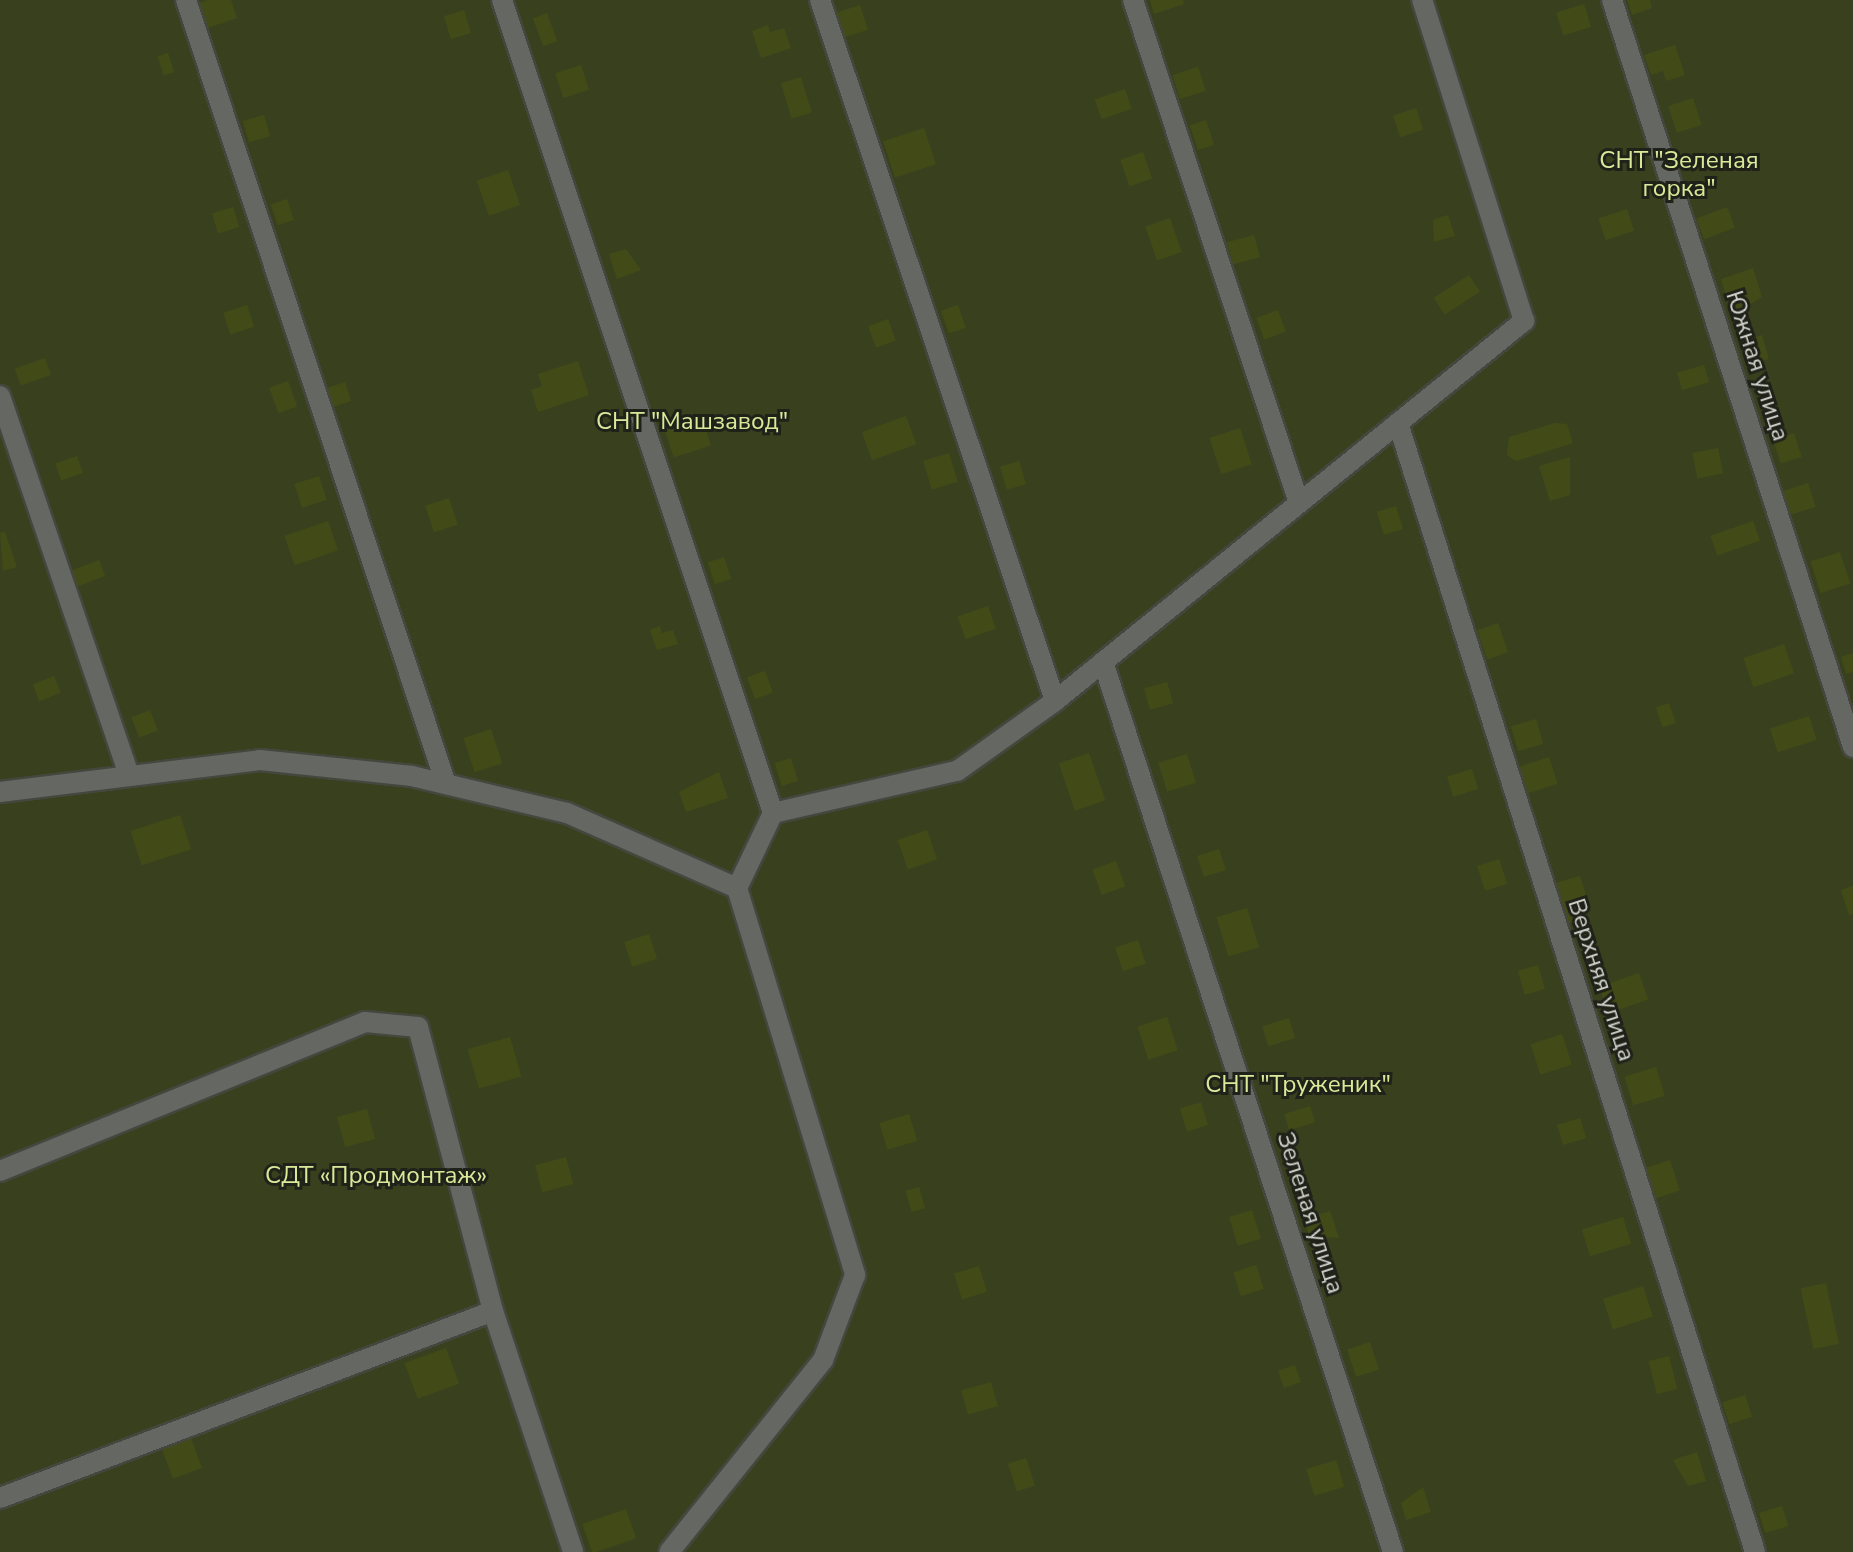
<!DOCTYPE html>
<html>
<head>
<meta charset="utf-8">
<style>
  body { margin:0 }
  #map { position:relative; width:1853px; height:1552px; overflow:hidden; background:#2a2c23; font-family:"Nunito Sans",sans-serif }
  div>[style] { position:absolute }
  .green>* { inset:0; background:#39401e; transform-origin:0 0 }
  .building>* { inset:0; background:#424b17; transform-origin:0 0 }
  .roads { filter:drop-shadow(2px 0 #45473e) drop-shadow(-2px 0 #45473e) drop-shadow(0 2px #45473e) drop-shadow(0 -2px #45473e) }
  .minor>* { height:20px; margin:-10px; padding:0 10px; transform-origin:10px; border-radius:10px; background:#656762 }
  span { translate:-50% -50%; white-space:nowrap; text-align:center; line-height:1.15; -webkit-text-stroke:6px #202219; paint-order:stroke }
  .park-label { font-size:24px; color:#d8ea99 }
  .street-label { font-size:24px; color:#d1d3cd }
</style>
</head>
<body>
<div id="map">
  <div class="green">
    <i style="left:0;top:0;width:1853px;height:1552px"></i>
  </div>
  <div class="building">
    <i style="clip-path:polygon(208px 0,231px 0,237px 18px,204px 29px,196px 4px)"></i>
    <i style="clip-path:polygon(1150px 0,1183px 0,1184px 4px,1154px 14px)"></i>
    <i style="clip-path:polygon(1627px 0,1650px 0,1652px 8px,1632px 15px)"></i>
    <i style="left:1584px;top:4px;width:24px;height:29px;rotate:73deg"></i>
    <i style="left:860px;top:5px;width:26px;height:31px;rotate:72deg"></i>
    <i style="left:464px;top:10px;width:24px;height:21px;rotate:73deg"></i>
    <i style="left:547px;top:13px;width:30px;height:15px;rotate:70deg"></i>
    <i style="clip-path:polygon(768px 25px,770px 32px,784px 28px,791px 48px,761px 58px,752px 31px)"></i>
    <i style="clip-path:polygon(1675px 45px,1685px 75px,1666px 81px,1663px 71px,1651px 75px,1644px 55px)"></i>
    <i style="left:168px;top:53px;width:20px;height:11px;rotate:72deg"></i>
    <i style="left:581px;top:65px;width:26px;height:27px;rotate:72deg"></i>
    <i style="left:1198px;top:67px;width:25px;height:27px;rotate:72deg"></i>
    <i style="left:801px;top:77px;width:37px;height:21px;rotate:73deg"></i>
    <i style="left:1125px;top:89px;width:21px;height:32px;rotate:71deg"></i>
    <i style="left:1693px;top:98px;width:28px;height:26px;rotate:72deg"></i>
    <i style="left:1416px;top:108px;width:23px;height:24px;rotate:72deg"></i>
    <i style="left:264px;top:115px;width:22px;height:22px;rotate:74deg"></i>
    <i style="left:1206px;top:120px;width:26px;height:17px;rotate:72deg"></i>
    <i style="left:924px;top:128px;width:38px;height:43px;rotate:72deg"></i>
    <i style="left:1143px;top:152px;width:28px;height:24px;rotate:71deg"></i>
    <i style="left:508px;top:170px;width:37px;height:33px;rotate:71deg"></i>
    <i style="left:287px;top:199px;width:22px;height:17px;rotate:72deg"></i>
    <i style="left:233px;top:207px;width:21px;height:22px;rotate:73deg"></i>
    <i style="left:1727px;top:207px;width:22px;height:33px;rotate:69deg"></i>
    <i style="left:1627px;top:209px;width:23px;height:30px;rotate:72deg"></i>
    <i style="clip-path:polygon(1448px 215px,1455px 236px,1434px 242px,1433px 220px)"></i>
    <i style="left:1170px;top:218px;width:36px;height:26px;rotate:71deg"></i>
    <i style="left:1254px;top:235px;width:23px;height:28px;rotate:75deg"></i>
    <i style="clip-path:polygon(626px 249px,641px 270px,617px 279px,609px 254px)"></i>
    <i style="clip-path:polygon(1753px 268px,1762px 297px,1732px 315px,1721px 279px)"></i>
    <i style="left:1469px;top:275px;width:20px;height:42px;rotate:57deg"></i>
    <i style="left:247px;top:305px;width:23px;height:25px;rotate:72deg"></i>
    <i style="left:958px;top:305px;width:24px;height:18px;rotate:71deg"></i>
    <i style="left:1278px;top:310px;width:23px;height:23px;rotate:70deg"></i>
    <i style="left:888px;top:319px;width:23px;height:21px;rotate:70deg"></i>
    <i style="left:1762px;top:335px;width:25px;height:16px;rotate:74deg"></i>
    <i style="left:45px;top:358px;width:18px;height:32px;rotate:71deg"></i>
    <i style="clip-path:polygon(578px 361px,589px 395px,538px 412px,531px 390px,542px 386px,538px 374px)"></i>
    <i style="left:1704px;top:365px;width:18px;height:28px;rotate:74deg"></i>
    <i style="left:288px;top:381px;width:27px;height:20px;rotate:70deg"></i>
    <i style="left:345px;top:382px;width:20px;height:19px;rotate:72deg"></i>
    <i style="left:701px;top:415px;width:32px;height:39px;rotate:72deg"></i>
    <i style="left:906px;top:416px;width:30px;height:47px;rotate:70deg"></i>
    <i style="clip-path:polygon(1555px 423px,1567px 424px,1573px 443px,1516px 461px,1507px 455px,1509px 437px)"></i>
    <i style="left:1240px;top:428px;width:38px;height:32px;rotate:72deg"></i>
    <i style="left:1794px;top:433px;width:25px;height:22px;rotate:72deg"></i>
    <i style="left:1718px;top:448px;width:26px;height:26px;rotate:79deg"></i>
    <i style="left:949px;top:453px;width:30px;height:27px;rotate:73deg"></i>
    <i style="left:77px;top:456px;width:18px;height:23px;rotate:71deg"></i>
    <i style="clip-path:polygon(1570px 457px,1570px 495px,1550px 501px,1539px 466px)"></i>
    <i style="left:1019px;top:461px;width:24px;height:20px;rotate:73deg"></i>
    <i style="left:319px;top:476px;width:25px;height:26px;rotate:72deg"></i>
    <i style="left:1808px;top:483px;width:25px;height:27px;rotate:72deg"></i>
    <i style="left:449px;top:498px;width:28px;height:25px;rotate:72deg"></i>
    <i style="left:1396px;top:506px;width:24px;height:20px;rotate:73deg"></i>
    <i style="left:328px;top:521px;width:31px;height:46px;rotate:71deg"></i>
    <i style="left:1753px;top:521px;width:21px;height:45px;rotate:71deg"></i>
    <i style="clip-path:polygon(5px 532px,17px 567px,3px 571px,0 533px)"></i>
    <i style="left:1840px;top:552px;width:33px;height:31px;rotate:72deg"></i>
    <i style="left:724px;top:557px;width:23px;height:17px;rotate:72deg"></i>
    <i style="left:99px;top:560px;width:17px;height:31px;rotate:69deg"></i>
    <i style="left:988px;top:606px;width:24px;height:32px;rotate:71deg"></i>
    <i style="left:1498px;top:623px;width:31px;height:22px;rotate:71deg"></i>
    <i style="clip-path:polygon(660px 626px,662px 633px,673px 630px,678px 644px,657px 650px,650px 630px)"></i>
    <i style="left:1784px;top:644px;width:31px;height:43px;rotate:71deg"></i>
    <i style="clip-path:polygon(1853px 653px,1853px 672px,1846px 674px,1841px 657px)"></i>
    <i style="left:765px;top:671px;width:23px;height:19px;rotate:70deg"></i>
    <i style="left:54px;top:676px;width:18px;height:23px;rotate:68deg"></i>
    <i style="left:1167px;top:682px;width:22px;height:24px;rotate:74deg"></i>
    <i style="left:1669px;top:703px;width:21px;height:14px;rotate:71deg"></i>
    <i style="left:150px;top:710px;width:22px;height:20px;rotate:69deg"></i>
    <i style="left:1809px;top:716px;width:25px;height:41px;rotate:72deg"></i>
    <i style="left:1536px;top:719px;width:26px;height:26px;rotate:74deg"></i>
    <i style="left:491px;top:729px;width:36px;height:29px;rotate:72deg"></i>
    <i style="left:1089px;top:753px;width:50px;height:32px;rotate:71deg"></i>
    <i style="left:1187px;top:754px;width:30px;height:30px;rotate:73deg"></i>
    <i style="left:1549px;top:757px;width:28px;height:32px;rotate:72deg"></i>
    <i style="left:791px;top:758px;width:24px;height:17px;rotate:73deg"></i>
    <i style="left:1472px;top:769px;width:21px;height:26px;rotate:73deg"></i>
    <i style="clip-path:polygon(719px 772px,728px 798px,686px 812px,679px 792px)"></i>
    <i style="left:180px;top:815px;width:36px;height:52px;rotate:72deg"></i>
    <i style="left:927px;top:830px;width:31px;height:31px;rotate:71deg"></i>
    <i style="left:1219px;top:849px;width:22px;height:23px;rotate:72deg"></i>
    <i style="left:1499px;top:859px;width:26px;height:23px;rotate:72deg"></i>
    <i style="left:1116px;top:861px;width:27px;height:25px;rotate:70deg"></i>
    <i style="clip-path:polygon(1580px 876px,1588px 901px,1578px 904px,1583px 919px,1568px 924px,1555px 883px)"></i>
    <i style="clip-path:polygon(1853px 886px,1853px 914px,1849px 915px,1841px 890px)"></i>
    <i style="left:1247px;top:908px;width:41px;height:32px;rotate:73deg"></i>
    <i style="left:649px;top:934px;width:26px;height:26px;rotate:72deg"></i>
    <i style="left:1138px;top:940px;width:25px;height:24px;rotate:72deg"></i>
    <i style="left:1538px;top:965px;width:25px;height:21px;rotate:74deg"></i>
    <i style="left:1639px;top:973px;width:28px;height:42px;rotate:71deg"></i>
    <i style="left:1167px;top:1017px;width:35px;height:31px;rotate:72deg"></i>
    <i style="left:1289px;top:1018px;width:21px;height:28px;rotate:73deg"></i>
    <i style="left:1562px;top:1034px;width:32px;height:33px;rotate:72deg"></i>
    <i style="left:510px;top:1037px;width:41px;height:44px;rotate:74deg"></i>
    <i style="left:1656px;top:1067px;width:30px;height:33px;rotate:73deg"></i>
    <i style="left:1201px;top:1102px;width:24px;height:22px;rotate:73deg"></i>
    <i style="left:1310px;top:1106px;width:17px;height:27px;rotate:73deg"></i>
    <i style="left:367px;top:1109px;width:31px;height:31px;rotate:75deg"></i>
    <i style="left:909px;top:1114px;width:28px;height:31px;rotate:73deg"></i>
    <i style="left:1580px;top:1118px;width:21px;height:24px;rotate:73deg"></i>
    <i style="left:566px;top:1157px;width:28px;height:32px;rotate:75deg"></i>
    <i style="left:1670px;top:1160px;width:32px;height:29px;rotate:72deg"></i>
    <i style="left:919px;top:1187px;width:22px;height:14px;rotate:74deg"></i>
    <i style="left:1252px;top:1210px;width:30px;height:24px;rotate:73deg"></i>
    <i style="clip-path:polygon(1330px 1211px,1339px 1238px,1309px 1236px,1304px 1219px)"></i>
    <i style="left:1623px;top:1217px;width:28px;height:43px;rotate:73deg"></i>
    <i style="left:1256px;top:1265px;width:25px;height:24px;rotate:72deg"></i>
    <i style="left:979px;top:1266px;width:27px;height:26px;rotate:73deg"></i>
    <i style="left:1826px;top:1283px;width:62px;height:26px;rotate:78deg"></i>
    <i style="left:1643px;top:1286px;width:32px;height:42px;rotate:72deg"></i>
    <i style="left:1370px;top:1342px;width:29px;height:24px;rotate:72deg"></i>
    <i style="left:446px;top:1348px;width:38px;height:44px;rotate:70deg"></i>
    <i style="left:1669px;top:1356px;width:34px;height:21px;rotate:76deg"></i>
    <i style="left:1295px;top:1365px;width:18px;height:18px;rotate:71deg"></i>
    <i style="left:991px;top:1382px;width:25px;height:31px;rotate:74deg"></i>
    <i style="left:1745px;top:1395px;width:23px;height:24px;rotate:72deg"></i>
    <i style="left:191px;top:1438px;width:32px;height:31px;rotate:70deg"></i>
    <i style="clip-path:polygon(1697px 1452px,1706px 1481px,1688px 1486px,1673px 1460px)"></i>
    <i style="left:1026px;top:1458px;width:29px;height:19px;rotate:72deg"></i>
    <i style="left:1336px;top:1460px;width:28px;height:31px;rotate:73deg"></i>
    <i style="clip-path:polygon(1423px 1487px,1431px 1512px,1406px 1520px,1401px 1503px)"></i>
    <i style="left:1782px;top:1506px;width:21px;height:24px;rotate:73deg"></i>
    <i style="left:626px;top:1509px;width:31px;height:46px;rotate:71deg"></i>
  </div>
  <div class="roads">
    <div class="minor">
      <i style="left:186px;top:0;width:826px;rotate:71.65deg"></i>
      <i style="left:502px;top:0;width:857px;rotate:71.57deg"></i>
      <i style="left:773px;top:813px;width:83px;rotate:115.6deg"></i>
      <i style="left:737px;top:888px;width:405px;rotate:73deg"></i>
      <i style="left:855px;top:1275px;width:91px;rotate:110.6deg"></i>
      <i style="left:823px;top:1360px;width:246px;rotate:128.7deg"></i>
      <i style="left:820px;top:0;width:739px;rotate:71.47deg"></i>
      <i style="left:1133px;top:0;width:530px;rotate:71.74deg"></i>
      <i style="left:1612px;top:0;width:785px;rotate:72.12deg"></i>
      <i style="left:0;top:396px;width:398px;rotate:71.2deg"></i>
      <i style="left:1398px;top:423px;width:1184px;rotate:72.45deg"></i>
      <i style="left:1103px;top:662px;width:936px;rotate:71.95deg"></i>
      <i style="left:0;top:792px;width:262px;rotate:-7deg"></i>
      <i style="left:260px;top:760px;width:153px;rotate:6deg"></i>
      <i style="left:412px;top:776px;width:159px;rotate:13.4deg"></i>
      <i style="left:567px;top:813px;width:186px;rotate:23.8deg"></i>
      <i style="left:773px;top:813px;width:189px;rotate:-12.9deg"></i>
      <i style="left:957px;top:771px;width:120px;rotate:-35.5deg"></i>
      <i style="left:1055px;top:701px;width:604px;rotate:-39.02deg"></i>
      <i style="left:1524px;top:321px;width:337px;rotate:-107.6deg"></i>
      <i style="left:0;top:1171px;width:394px;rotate:-22.2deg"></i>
      <i style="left:365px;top:1022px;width:53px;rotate:5.4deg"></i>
      <i style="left:418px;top:1027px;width:294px;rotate:75.2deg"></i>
      <i style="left:493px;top:1311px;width:254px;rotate:71.6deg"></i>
      <i style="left:0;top:1498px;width:527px;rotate:-20.77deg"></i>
    </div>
  </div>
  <div class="park-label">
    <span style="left:1679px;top:175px">СНТ "Зеленая<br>горка"</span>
    <span style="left:692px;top:422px">СНТ "Машзавод"</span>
    <span style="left:1298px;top:1085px">СНТ "Труженик"</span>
    <span style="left:376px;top:1176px">СДТ «Продмонтаж»</span>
  </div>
  <div class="street-label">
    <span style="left:1757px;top:366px;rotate:72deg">Южная улица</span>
    <span style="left:1601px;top:980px;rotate:72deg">Верхняя улица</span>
    <span style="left:1310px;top:1213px;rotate:72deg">Зеленая улица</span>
  </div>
</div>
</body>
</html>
